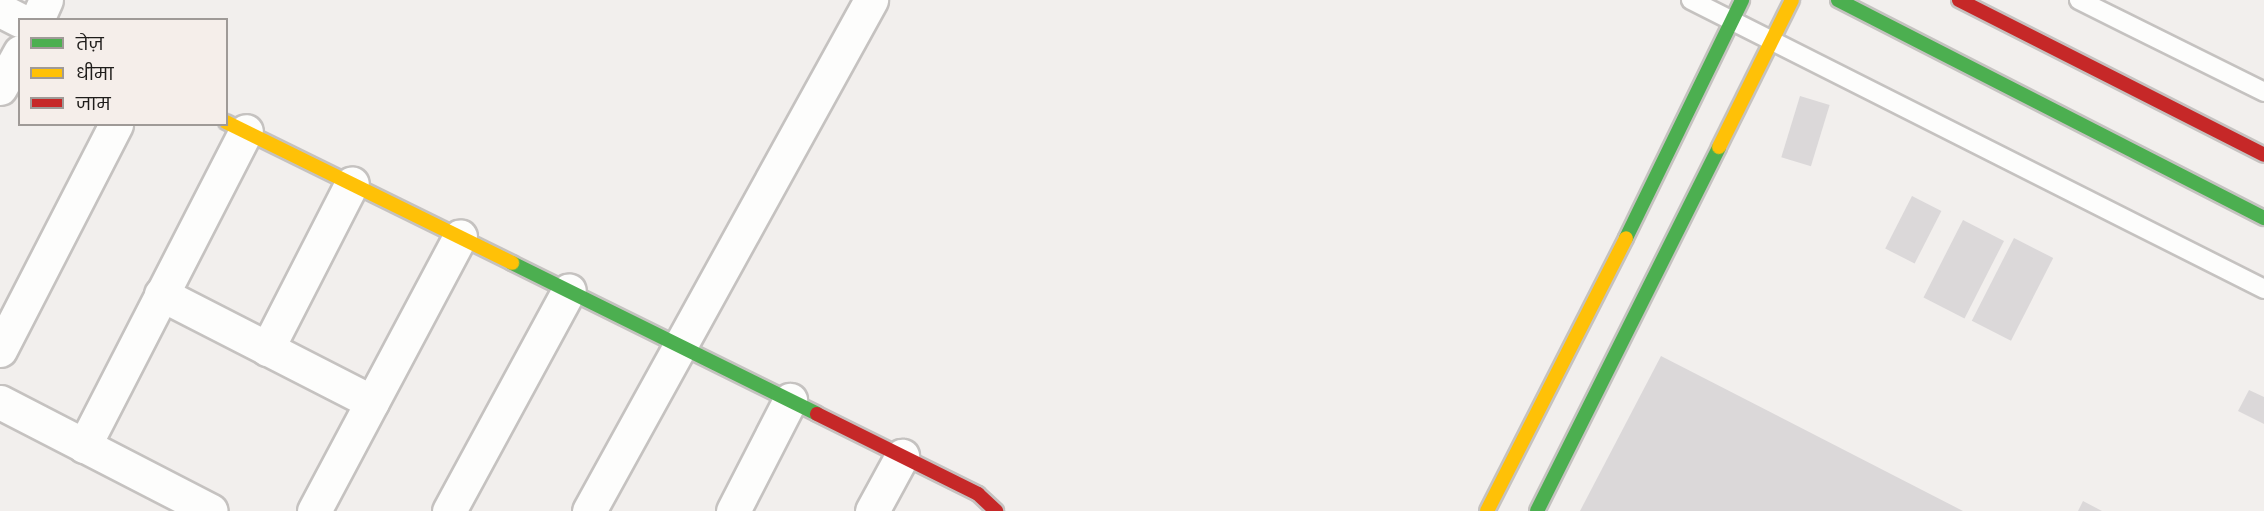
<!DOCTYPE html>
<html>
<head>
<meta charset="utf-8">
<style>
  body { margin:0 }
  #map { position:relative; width:2264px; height:511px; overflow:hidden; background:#f2efed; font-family:Poppins,"Noto Sans Devanagari",sans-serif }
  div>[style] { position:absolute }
  .building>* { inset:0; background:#dbd8d9; transform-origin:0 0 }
  .roads { filter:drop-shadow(2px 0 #c5c2c0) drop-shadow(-2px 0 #c5c2c0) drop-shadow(0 2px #c5c2c0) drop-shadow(0 -2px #c5c2c0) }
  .lane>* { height:18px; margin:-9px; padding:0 9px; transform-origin:9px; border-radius:9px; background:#fdfdfc }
  .street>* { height:33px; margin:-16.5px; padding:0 16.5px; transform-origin:16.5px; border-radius:16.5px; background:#fdfdfc }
  .fast>* { height:14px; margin:-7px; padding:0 7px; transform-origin:7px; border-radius:7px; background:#4caf50 }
  .slow>* { height:14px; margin:-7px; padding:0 7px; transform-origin:7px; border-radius:7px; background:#ffc107 }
  .jam>* { height:14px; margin:-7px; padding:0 7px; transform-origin:7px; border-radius:7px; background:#c62828 }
  span { translate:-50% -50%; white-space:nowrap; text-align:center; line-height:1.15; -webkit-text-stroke:4.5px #f5eeea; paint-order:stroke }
  .legend { position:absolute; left:18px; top:18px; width:210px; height:108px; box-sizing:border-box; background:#f5eeea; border:2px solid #9f9a97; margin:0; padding:8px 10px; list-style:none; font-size:18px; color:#1f1d1b }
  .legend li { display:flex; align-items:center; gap:12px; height:30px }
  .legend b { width:30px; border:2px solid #9f9a97 }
</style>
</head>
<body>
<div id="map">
  <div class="building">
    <i style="left:1800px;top:96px;width:31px;height:64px;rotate:17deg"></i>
    <i style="left:1912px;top:196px;width:33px;height:59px;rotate:27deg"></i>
    <i style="left:1963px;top:220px;width:46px;height:87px;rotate:27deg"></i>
    <i style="left:2014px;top:238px;width:44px;height:93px;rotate:27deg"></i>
    <i style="clip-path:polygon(1661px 356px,1963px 511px,1580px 511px)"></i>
    <i style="clip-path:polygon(2249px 390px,2264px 397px,2264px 424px,2238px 411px)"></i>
    <i style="clip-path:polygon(2083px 501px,2102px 511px,2078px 511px)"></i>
  </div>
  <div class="roads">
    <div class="lane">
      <i style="left:1691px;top:0;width:642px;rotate:26.76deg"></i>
      <i style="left:2079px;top:0;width:207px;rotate:26.4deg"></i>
    </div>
    <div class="street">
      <i style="left:0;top:10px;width:22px;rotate:27deg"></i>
      <i style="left:37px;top:20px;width:22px;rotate:-66deg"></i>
      <i style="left:0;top:88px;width:41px;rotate:-60.9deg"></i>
      <i style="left:161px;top:294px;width:237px;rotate:27.1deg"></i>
      <i style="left:267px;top:349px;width:186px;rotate:-62.9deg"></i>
      <i style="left:0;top:350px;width:254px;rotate:-62.8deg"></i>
      <i style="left:0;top:402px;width:237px;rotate:27.3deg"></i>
      <i style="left:84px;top:446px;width:354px;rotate:-62.8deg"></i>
      <i style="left:314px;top:511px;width:311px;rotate:-62deg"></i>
      <i style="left:449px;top:511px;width:251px;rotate:-61.5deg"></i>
      <i style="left:589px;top:511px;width:584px;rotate:-61.11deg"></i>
      <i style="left:733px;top:511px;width:125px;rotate:-62.8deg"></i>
      <i style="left:872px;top:511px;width:63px;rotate:-61.4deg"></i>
    </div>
    <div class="fast">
      <i style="left:1838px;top:0;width:479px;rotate:27.1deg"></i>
      <i style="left:1626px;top:238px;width:265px;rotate:-64deg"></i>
      <i style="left:512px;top:263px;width:340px;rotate:26.3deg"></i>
      <i style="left:1537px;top:511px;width:407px;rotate:-63.4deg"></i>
    </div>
    <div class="slow">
      <i style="left:226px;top:122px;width:319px;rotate:26.2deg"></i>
      <i style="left:1719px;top:147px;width:164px;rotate:-63.6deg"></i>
      <i style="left:1487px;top:511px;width:306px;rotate:-63deg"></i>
    </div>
    <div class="jam">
      <i style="left:1959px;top:0;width:342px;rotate:26.9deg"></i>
      <i style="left:817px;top:414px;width:180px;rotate:26.4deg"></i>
      <i style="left:978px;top:494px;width:25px;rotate:43deg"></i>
    </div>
  </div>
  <ul class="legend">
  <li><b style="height:8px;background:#4caf50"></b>तेज़</li>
  <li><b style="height:8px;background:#ffc107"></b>धीमा</li>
  <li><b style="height:8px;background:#c62828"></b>जाम</li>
  </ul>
</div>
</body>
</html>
